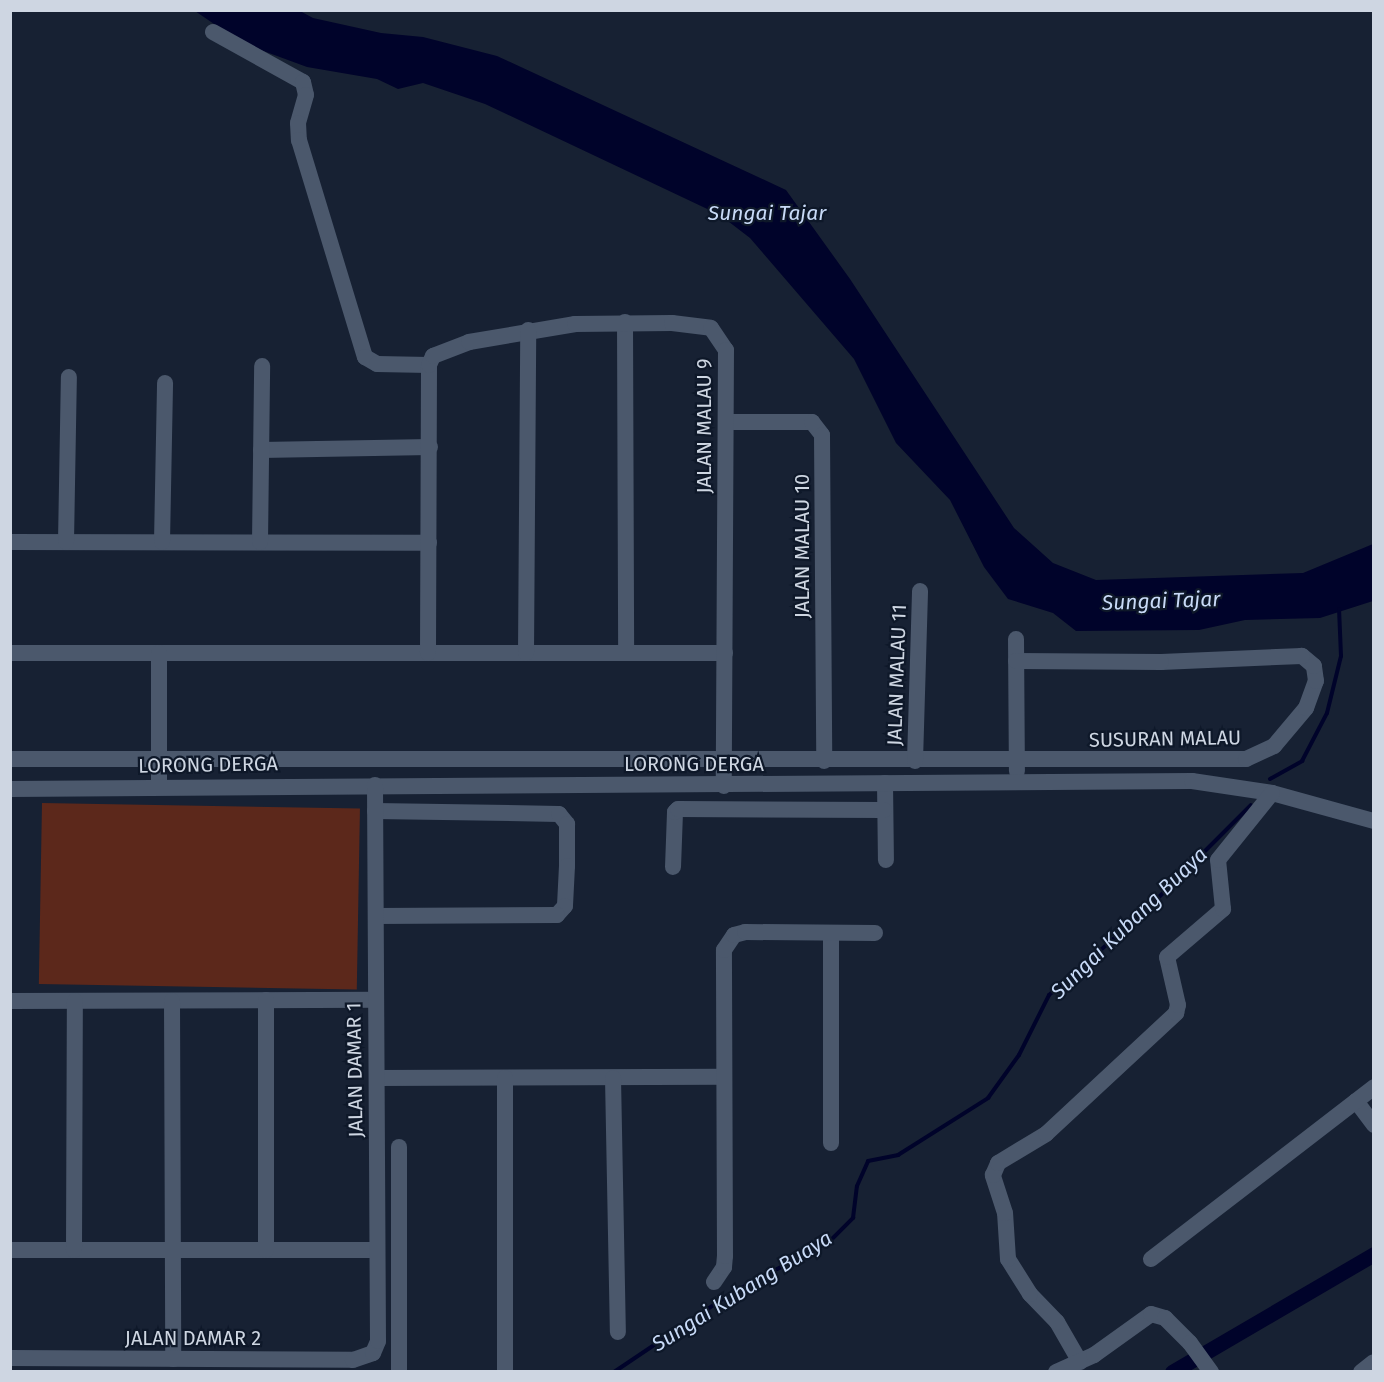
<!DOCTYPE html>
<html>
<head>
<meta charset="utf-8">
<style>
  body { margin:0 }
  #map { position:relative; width:1384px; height:1382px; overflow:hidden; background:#172133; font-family:"Fira Sans",sans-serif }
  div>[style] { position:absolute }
  .green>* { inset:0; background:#5c281b; transform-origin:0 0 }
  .water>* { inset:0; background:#00032a }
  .stream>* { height:4px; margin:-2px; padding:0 2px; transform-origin:2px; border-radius:2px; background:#00032a }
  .canal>* { height:15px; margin:-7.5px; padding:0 7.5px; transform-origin:7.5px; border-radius:7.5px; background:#00032a }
  .minor>* { height:16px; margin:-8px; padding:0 8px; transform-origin:8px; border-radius:8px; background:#4b586c }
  span { translate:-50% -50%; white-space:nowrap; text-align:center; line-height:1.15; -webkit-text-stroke:4.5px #0e1829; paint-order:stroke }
  .street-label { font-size:20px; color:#ced6e2 }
  .water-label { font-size:21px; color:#c8daf7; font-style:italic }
  .frame { position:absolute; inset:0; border:12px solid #ced6e2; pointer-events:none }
</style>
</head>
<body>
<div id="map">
  <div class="green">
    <i style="left:42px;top:803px;width:318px;height:181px;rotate:1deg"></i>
  </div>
  <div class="water">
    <i style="clip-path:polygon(195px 11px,300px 11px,313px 18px,381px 33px,423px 37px,497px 56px,786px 190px,850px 279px,1014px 528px,1053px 563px,1096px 580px,1303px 573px,1373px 544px,1373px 601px,1320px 618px,1245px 620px,1199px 630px,1076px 631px,1053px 613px,1008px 599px,984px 567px,950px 500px,896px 443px,854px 359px,750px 238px,720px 215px,485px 104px,423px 83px,398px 89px,377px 79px,307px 67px,242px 43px)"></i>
  </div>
  <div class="stream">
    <i style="left:1270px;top:779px;width:37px;rotate:-29deg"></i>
    <i style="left:1302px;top:761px;width:54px;rotate:-62.5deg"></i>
    <i style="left:1327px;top:713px;width:59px;rotate:-76.2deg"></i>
    <i style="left:1341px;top:656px;width:47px;rotate:-92.4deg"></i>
    <i style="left:614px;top:1372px;width:140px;rotate:-33.9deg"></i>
    <i style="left:730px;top:1294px;width:113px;rotate:-27.9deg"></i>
    <i style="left:830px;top:1241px;width:33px;rotate:-45deg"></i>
    <i style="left:853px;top:1218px;width:32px;rotate:-83deg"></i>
    <i style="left:857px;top:1186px;width:27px;rotate:-66deg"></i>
    <i style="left:868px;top:1161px;width:31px;rotate:-11deg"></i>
    <i style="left:898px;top:1155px;width:107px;rotate:-32.3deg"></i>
    <i style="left:988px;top:1098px;width:53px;rotate:-54.2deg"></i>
    <i style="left:1019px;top:1055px;width:67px;rotate:-63.4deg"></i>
    <i style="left:1049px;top:995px;width:126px;rotate:-41.1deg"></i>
    <i style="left:1144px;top:912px;width:151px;rotate:-45deg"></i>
  </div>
  <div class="canal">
    <i style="left:1172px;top:1372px;width:234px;rotate:-30.3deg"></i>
  </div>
  <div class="minor">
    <i style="left:213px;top:32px;width:103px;rotate:29.1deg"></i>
    <i style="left:303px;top:82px;width:13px;rotate:77deg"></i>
    <i style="left:306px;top:95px;width:29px;rotate:106deg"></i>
    <i style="left:298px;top:123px;width:17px;rotate:87deg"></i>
    <i style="left:299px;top:140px;width:227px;rotate:73.1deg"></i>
    <i style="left:365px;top:357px;width:14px;rotate:30deg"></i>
    <i style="left:377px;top:364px;width:52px;rotate:1.1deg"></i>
    <i style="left:625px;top:322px;width:331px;rotate:89.8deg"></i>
    <i style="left:726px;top:422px;width:86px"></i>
    <i style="left:812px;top:422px;width:16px;rotate:52deg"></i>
    <i style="left:822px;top:435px;width:326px;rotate:89.6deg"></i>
    <i style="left:261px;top:450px;width:169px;rotate:-1deg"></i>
    <i style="left:10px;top:542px;width:419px;rotate:0.1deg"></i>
    <i style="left:66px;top:542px;width:165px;rotate:-89deg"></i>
    <i style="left:162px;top:542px;width:159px;rotate:-88.9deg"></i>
    <i style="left:260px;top:542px;width:176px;rotate:-89.3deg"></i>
    <i style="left:1016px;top:639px;width:132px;rotate:89.6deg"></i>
    <i style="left:10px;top:653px;width:715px"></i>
    <i style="left:159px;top:653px;width:133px;rotate:90deg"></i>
    <i style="left:428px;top:653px;width:288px;rotate:-89.8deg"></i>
    <i style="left:429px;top:365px;width:10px;rotate:-66deg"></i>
    <i style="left:433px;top:356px;width:39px;rotate:-21deg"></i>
    <i style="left:469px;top:342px;width:108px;rotate:-9.6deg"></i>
    <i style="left:575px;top:324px;width:97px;rotate:-0.6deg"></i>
    <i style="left:672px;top:323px;width:39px;rotate:7deg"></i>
    <i style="left:711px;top:328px;width:27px;rotate:56deg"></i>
    <i style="left:726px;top:350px;width:436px;rotate:90.3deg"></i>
    <i style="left:526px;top:653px;width:323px;rotate:-89.6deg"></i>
    <i style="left:10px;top:759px;width:1236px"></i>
    <i style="left:1246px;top:759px;width:31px;rotate:-25deg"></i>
    <i style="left:1274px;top:746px;width:50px;rotate:-49.9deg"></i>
    <i style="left:1306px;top:708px;width:29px;rotate:-70deg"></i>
    <i style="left:1316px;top:681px;width:15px;rotate:-98deg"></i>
    <i style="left:1314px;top:666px;width:16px;rotate:-140deg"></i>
    <i style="left:1302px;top:656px;width:141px;rotate:177.6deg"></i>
    <i style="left:1161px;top:662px;width:145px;rotate:-179.6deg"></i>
    <i style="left:915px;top:761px;width:170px;rotate:-88.3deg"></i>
    <i style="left:885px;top:783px;width:77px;rotate:89.3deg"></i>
    <i style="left:10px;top:789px;width:1182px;rotate:-0.39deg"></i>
    <i style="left:1192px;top:781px;width:81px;rotate:8.5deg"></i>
    <i style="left:1272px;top:793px;width:106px;rotate:15.4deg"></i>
    <i style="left:375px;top:811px;width:184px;rotate:0.9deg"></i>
    <i style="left:559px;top:814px;width:13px;rotate:51deg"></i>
    <i style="left:567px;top:824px;width:42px;rotate:90deg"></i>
    <i style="left:567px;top:866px;width:40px;rotate:92.9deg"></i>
    <i style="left:565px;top:906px;width:12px;rotate:132deg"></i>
    <i style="left:557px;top:915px;width:181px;rotate:179.7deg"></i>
    <i style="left:673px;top:867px;width:55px;rotate:-87.9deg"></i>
    <i style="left:675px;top:812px;width:4px;rotate:-45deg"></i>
    <i style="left:678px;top:809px;width:206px;rotate:0.3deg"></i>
    <i style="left:831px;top:933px;width:210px;rotate:90deg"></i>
    <i style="left:10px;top:1001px;width:365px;rotate:-0.2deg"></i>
    <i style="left:172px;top:1001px;width:358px;rotate:89.8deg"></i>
    <i style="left:377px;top:1078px;width:347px;rotate:-0.2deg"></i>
    <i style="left:613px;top:1078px;width:254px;rotate:88.9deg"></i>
    <i style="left:1356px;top:1101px;width:30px;rotate:53deg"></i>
    <i style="left:10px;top:1250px;width:367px"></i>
    <i style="left:74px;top:1250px;width:249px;rotate:-89.8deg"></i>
    <i style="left:266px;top:1250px;width:250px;rotate:-90deg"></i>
    <i style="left:1151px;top:1259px;width:282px;rotate:-37.6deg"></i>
    <i style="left:714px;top:1282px;width:18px;rotate:-56deg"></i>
    <i style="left:724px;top:1267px;width:11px;rotate:-85deg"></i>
    <i style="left:725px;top:1256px;width:306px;rotate:-90.2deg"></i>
    <i style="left:724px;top:950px;width:18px;rotate:-56deg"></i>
    <i style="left:734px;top:935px;width:11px;rotate:-15deg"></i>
    <i style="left:745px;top:932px;width:130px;rotate:0.4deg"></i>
    <i style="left:10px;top:1358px;width:343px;rotate:0.3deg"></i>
    <i style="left:353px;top:1360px;width:21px;rotate:-19deg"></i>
    <i style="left:373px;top:1353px;width:13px;rotate:-67deg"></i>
    <i style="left:378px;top:1341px;width:556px;rotate:-90.31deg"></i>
    <i style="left:1080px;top:1362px;width:46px;rotate:-119.9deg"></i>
    <i style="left:1057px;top:1322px;width:39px;rotate:-134deg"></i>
    <i style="left:1030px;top:1294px;width:41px;rotate:-122.2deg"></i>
    <i style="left:1008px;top:1259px;width:46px;rotate:-93.7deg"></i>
    <i style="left:1005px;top:1213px;width:40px;rotate:-108deg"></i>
    <i style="left:993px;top:1175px;width:13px;rotate:-67deg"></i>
    <i style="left:998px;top:1163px;width:56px;rotate:-31.1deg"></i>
    <i style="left:1046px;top:1134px;width:178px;rotate:-42.9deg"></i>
    <i style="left:1176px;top:1013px;width:8px;rotate:-76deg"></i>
    <i style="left:1178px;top:1005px;width:49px;rotate:-102.9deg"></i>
    <i style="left:1167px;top:957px;width:74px;rotate:-40.6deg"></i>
    <i style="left:1223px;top:909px;width:49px;rotate:-95.8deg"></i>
    <i style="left:1218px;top:860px;width:86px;rotate:-51.1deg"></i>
    <i style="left:399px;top:1372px;width:225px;rotate:-90deg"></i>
    <i style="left:505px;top:1372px;width:294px;rotate:-90deg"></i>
    <i style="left:1056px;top:1372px;width:42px;rotate:-24.1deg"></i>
    <i style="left:1094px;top:1355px;width:70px;rotate:-35.7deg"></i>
    <i style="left:1151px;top:1314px;width:15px;rotate:16deg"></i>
    <i style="left:1165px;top:1318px;width:35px;rotate:45deg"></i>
    <i style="left:1190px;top:1343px;width:36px;rotate:54deg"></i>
    <i style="left:1361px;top:1372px;width:16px;rotate:-38deg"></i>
  </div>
  <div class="street-label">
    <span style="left:704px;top:426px;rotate:-90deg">JALAN MALAU 9</span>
    <span style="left:802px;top:546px;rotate:-90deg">JALAN MALAU 10</span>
    <span style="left:897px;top:675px;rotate:-88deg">JALAN MALAU 11</span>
    <span style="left:1165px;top:739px;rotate:-1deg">SUSURAN MALAU</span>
    <span style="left:694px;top:764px">LORONG DERGA</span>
    <span style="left:208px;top:765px;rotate:-1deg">LORONG DERGA</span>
    <span style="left:355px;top:1070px;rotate:-91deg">JALAN DAMAR 1</span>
    <span style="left:193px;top:1338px">JALAN DAMAR 2</span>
  </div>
  <div class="water-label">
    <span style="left:767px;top:213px">Sungai Tajar</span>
    <span style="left:1161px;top:601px;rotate:-2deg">Sungai Tajar</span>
    <span style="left:1129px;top:923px;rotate:-44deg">Sungai Kubang Buaya</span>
    <span style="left:742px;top:1291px;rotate:-32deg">Sungai Kubang Buaya</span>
  </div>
  <div class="frame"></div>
</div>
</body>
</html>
